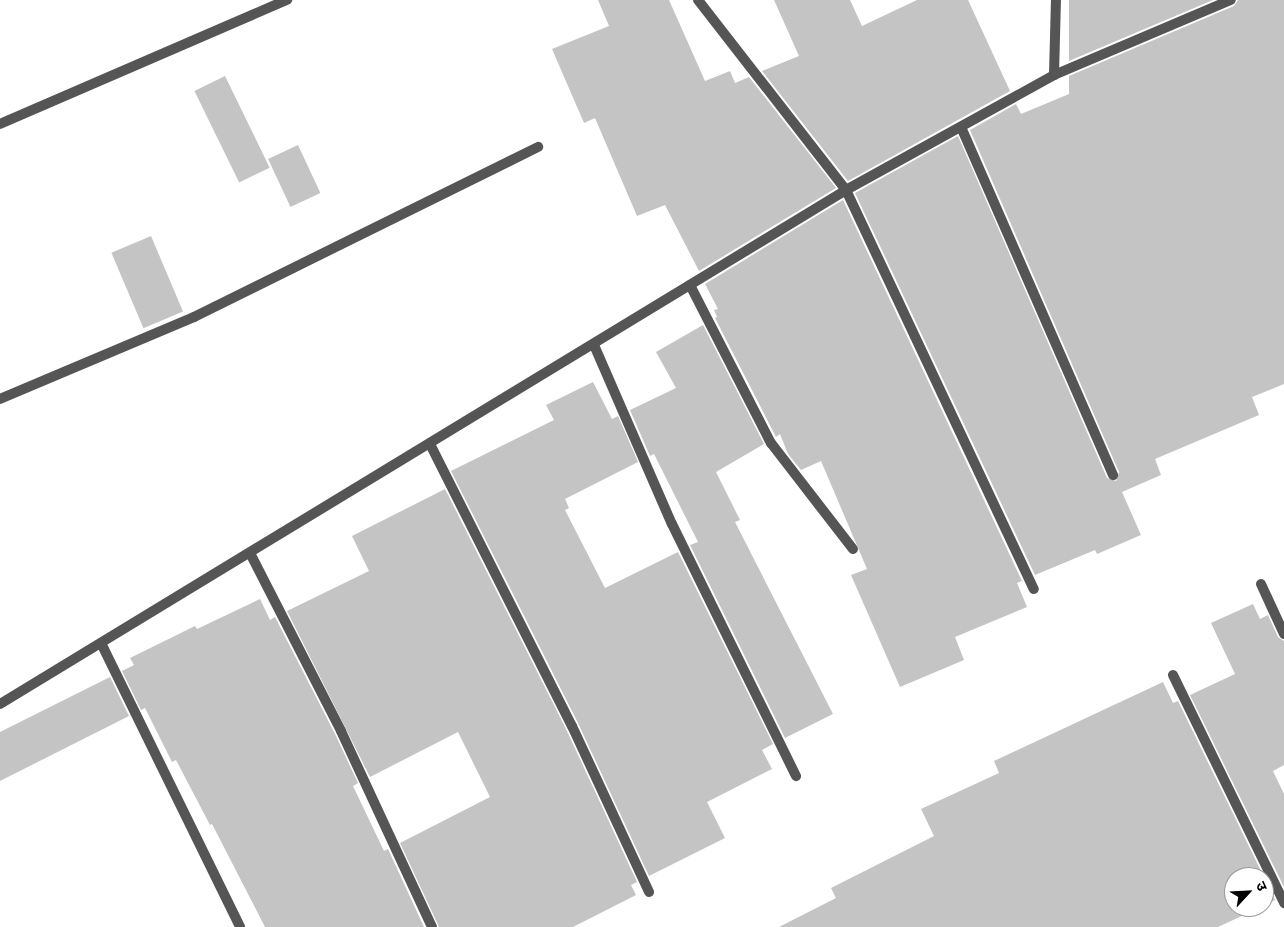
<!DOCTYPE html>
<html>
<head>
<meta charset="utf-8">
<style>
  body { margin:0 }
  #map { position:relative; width:1284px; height:927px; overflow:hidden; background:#fff; font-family:"DM Sans","Noto Sans Devanagari",sans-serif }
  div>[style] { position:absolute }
  .building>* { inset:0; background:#c4c4c4; transform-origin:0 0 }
  .street>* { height:10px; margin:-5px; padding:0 5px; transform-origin:5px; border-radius:5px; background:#555 }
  span { translate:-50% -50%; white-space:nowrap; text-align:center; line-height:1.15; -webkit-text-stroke:4.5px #fff; paint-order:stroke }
  .north { position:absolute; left:1224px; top:867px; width:50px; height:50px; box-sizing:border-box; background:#fff; border:1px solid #999; border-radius:50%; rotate:65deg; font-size:14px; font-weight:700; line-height:20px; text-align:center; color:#000 }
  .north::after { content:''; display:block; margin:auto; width:18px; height:22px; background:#000; clip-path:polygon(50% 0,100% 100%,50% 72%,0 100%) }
</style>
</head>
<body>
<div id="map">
  <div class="building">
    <i style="clip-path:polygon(598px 0,669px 0,705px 81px,730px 71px,735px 83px,749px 77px,836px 188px,699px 271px,665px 205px,637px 216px,595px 118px,584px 123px,552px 49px,609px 26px)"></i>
    <i style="clip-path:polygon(774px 0,850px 0,862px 26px,917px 0,968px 0,1010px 91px,848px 181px,762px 71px,799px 56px)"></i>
    <i style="clip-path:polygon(1069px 0,1213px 0,1069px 61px)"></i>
    <i style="clip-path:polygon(1238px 0,1284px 0,1284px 384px,1252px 397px,1259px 415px,1155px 459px,1161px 475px,1122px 492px,1141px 535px,1097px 554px,1095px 550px,1035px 575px,855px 193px,958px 136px,1107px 478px,1116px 481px,1119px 472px,970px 130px,1016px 104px,1021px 114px,1069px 94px,1069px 76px,1234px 6px)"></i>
    <i style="left:225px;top:76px;width:102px;height:34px;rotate:64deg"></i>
    <i style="left:298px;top:145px;width:53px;height:33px;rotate:65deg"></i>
    <i style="clip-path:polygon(843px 200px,1022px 581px,1017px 583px,1027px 607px,955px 637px,964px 660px,900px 687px,851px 575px,867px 569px,821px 461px,801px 470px,788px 454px,780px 434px,776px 437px,715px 318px,717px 317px,714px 310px,718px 309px,705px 284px)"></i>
    <i style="left:151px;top:236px;width:82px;height:43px;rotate:67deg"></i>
    <i style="clip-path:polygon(703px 325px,764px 444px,716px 472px,740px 520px,735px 522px,833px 714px,785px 738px,690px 545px,698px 542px,654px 454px,650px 456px,630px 410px,676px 388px,656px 352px)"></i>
    <i style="clip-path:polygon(593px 382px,612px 419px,618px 416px,638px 462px,565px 499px,569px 508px,565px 510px,605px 588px,678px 552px,773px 744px,762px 750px,772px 769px,707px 802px,725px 838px,649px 876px,578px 723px,451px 471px,554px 420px,546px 405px)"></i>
    <i style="clip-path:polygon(445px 489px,566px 729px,637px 882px,631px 885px,636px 895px,573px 927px,439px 927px,400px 843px,490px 797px,458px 732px,370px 777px,287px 611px,369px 571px,352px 536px)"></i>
    <i style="clip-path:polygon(260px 599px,270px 620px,275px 617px,335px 734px,358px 783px,353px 786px,384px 851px,388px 849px,424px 927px,265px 927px,212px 824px,210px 825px,176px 760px,172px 762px,145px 708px,141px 710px,122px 671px,134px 665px,130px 658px,195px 626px,197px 629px)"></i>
    <i style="clip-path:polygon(1253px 604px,1260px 619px,1268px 615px,1278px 637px,1284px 641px,1284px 765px,1273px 771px,1284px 794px,1284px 887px,1190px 695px,1235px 674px,1211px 623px)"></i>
    <i style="clip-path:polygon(110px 677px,129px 716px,0 781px,0 732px)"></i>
    <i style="clip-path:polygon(1163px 682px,1173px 703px,1178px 701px,1264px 877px,1234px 877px,1234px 907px,1261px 907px,1218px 927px,779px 927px,836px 898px,831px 888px,934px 836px,921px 809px,999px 773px,994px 761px)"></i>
    <i style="clip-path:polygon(1264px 878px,1275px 900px,1264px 906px)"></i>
  </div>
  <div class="street">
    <i style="left:698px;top:0;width:241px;rotate:52.1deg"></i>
    <i style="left:846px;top:190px;width:441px;rotate:64.8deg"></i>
    <i style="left:1054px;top:75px;width:75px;rotate:-88.5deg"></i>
    <i style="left:0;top:124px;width:313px;rotate:-23.4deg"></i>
    <i style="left:961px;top:127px;width:380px;rotate:66.4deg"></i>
    <i style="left:690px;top:285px;width:178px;rotate:62.9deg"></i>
    <i style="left:771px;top:443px;width:134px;rotate:52.3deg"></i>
    <i style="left:594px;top:345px;width:195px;rotate:66.5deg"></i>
    <i style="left:672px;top:524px;width:281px;rotate:63.8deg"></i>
    <i style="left:0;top:399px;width:211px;rotate:-22.9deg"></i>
    <i style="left:194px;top:317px;width:384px;rotate:-26.3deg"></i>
    <i style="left:430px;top:444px;width:316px;rotate:63.3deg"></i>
    <i style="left:572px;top:726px;width:183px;rotate:65.1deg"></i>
    <i style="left:250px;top:553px;width:200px;rotate:62.9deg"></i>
    <i style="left:341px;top:731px;width:216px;rotate:65.1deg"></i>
    <i style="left:1261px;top:584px;width:55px;rotate:65.3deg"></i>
    <i style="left:101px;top:643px;width:316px;rotate:63.9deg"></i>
    <i style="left:1173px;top:675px;width:254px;rotate:64deg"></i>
    <i style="left:0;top:704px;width:990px;rotate:-31.28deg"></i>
    <i style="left:846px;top:190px;width:238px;rotate:-28.9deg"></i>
    <i style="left:1054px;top:75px;width:192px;rotate:-23deg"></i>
  </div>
  <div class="north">उ</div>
</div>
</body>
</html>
